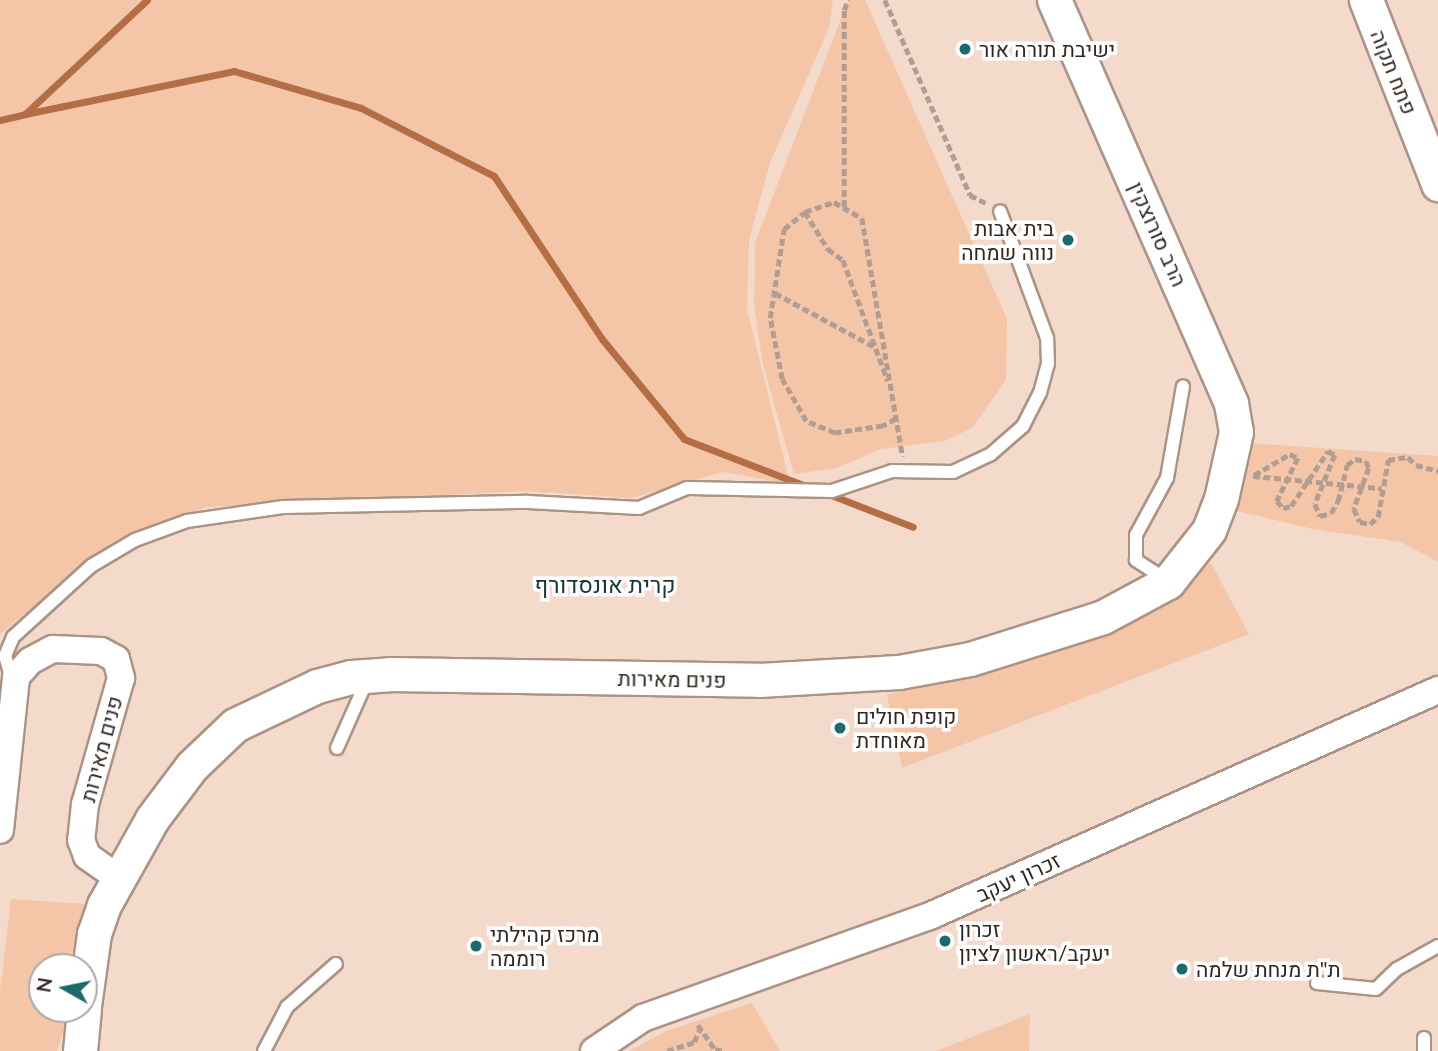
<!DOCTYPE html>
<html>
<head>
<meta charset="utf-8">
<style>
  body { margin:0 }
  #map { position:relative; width:1438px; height:1051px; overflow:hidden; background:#f3dacb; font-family:Lato,Heebo,sans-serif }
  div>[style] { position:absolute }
  .green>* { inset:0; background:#f5c5a8 }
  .stream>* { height:7px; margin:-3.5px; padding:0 3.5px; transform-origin:3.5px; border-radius:3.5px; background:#b36f43 }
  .path>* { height:4.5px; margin-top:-2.25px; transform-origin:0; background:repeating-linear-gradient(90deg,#b19d91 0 7px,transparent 0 10.5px) }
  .roads { filter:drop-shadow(2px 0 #ab9385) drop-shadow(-2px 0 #ab9385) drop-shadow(0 2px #ab9385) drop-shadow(0 -2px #ab9385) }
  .service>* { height:12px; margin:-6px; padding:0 6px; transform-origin:6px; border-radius:6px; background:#fff }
  .minor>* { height:26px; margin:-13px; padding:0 13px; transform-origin:13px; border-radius:13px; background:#fff }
  .tertiary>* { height:33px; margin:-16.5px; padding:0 16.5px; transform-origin:16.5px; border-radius:16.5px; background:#fff }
  .dots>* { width:19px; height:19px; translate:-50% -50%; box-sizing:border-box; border:4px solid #fff; border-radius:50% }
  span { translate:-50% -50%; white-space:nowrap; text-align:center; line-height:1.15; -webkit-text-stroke:7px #fff; paint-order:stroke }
  .poi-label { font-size:21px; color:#312722 }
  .left { translate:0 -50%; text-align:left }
  .right { translate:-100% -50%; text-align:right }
  .street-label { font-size:21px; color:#312722 }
  .neighbourhood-label { font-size:23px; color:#143739 }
  .north { position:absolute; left:28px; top:953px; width:70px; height:70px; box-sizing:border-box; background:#fff; border:2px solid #ada9a7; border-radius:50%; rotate:279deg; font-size:19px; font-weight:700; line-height:28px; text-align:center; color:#312722 }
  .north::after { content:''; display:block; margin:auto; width:24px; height:32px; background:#1c696e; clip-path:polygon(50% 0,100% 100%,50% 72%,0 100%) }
</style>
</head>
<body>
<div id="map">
  <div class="green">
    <i style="clip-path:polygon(0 0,833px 0,829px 28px,770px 163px,749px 240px,747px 309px,790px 484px,723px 472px,632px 498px,525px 491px,206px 507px,100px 552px,0 634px)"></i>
    <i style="clip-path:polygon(848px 0,865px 0,1007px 319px,1006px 380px,972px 428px,944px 441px,881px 449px,837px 468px,794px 474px,763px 365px,754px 306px,755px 243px)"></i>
    <i style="clip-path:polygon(1247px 443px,1438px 456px,1438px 562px,1401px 542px,1313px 529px,1233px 510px)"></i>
    <i style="clip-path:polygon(1211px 563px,1249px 634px,902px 768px,887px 695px,1052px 652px,1149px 615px)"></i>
    <i style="clip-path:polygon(11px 899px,86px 904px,72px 967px,42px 967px,42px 1009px,70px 1009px,57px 1051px,0 1051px,0 992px)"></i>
    <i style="clip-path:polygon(752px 1003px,780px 1051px,629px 1051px,666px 1031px)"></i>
    <i style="clip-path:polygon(1030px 1014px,1029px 1051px,936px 1051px)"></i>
  </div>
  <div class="stream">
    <i style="left:25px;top:114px;width:213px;rotate:-11.6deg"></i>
    <i style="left:234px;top:71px;width:132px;rotate:16.2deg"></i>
    <i style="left:361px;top:108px;width:149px;rotate:27.1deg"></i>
    <i style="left:494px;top:176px;width:196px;rotate:56.5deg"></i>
    <i style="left:602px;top:339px;width:129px;rotate:50.6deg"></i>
    <i style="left:684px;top:439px;width:136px;rotate:21.1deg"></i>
    <i style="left:0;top:120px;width:26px;rotate:-13deg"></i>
    <i style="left:25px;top:114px;width:167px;rotate:-43.1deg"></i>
    <i style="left:826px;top:493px;width:93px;rotate:21.3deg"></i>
  </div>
  <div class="path">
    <i style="left:885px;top:0;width:213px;rotate:66.4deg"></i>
    <i style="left:970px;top:195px;width:18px;rotate:27deg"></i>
    <i style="left:844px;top:207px;width:197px;rotate:-90deg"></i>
    <i style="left:844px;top:10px;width:11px;rotate:-68deg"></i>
    <i style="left:805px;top:212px;width:44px;rotate:58.1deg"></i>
    <i style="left:828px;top:249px;width:19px;rotate:36deg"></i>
    <i style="left:843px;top:260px;width:129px;rotate:69.6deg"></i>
    <i style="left:775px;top:293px;width:114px;rotate:28.4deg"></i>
    <i style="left:896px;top:419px;width:15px;rotate:152deg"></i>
    <i style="left:883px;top:426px;width:49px;rotate:171.7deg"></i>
    <i style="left:835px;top:433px;width:31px;rotate:-158deg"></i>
    <i style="left:806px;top:421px;width:48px;rotate:-119.7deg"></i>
    <i style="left:782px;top:379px;width:62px;rotate:-101.1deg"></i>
    <i style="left:770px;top:318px;width:90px;rotate:-81.1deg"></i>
    <i style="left:784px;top:229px;width:27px;rotate:-39deg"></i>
    <i style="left:805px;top:212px;width:31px;rotate:-19deg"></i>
    <i style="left:834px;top:202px;width:32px;rotate:30deg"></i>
    <i style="left:862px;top:218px;width:242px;rotate:80.3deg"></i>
    <i style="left:1254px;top:475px;width:42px;rotate:-30.3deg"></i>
    <i style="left:1290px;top:454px;width:9px;rotate:27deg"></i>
    <i style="left:1298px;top:458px;width:48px;rotate:116deg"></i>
    <i style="left:1277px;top:501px;width:9px;rotate:49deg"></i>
    <i style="left:1283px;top:508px;width:8px;rotate:-14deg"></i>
    <i style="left:1291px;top:506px;width:66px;rotate:-56.1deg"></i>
    <i style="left:1328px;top:451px;width:8px;rotate:30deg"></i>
    <i style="left:1335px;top:455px;width:53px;rotate:112.2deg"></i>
    <i style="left:1315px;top:504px;width:13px;rotate:67deg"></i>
    <i style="left:1320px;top:516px;width:11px;rotate:-15deg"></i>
    <i style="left:1331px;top:513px;width:14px;rotate:-60deg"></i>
    <i style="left:1338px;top:501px;width:37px;rotate:-76deg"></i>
    <i style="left:1347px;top:465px;width:10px;rotate:-37deg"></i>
    <i style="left:1355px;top:459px;width:11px;rotate:10deg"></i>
    <i style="left:1366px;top:461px;width:8px;rotate:67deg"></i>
    <i style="left:1369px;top:468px;width:44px;rotate:110.1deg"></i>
    <i style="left:1354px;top:509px;width:14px;rotate:65deg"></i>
    <i style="left:1360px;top:522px;width:10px;rotate:11deg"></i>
    <i style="left:1370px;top:524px;width:11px;rotate:-41deg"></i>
    <i style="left:1378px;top:517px;width:58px;rotate:-80deg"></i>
    <i style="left:1388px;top:460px;width:20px;rotate:-9deg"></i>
    <i style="left:1408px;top:457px;width:11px;rotate:45deg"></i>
    <i style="left:1416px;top:465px;width:23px;rotate:15deg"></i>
    <i style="left:1253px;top:476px;width:129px;rotate:5.4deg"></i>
    <i style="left:698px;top:1025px;width:29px;rotate:55deg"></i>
    <i style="left:715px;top:1049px;width:8px;rotate:14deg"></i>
    <i style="left:667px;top:1051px;width:28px;rotate:-18deg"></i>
    <i style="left:694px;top:1042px;width:14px;rotate:-65deg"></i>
  </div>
  <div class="roads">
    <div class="service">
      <i style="left:1165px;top:579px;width:35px;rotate:-147deg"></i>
      <i style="left:1136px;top:560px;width:25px;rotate:-90deg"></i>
      <i style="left:1136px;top:535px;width:65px;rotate:-61.5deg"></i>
      <i style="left:1167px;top:478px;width:93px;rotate:-80.1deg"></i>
      <i style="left:16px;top:677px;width:7px;rotate:-146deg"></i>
      <i style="left:10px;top:673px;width:18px;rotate:-106deg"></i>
      <i style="left:5px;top:656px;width:21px;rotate:-67deg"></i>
      <i style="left:13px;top:637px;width:105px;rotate:-42.3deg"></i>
      <i style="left:91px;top:566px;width:51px;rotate:-30.6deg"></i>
      <i style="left:135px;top:540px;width:55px;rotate:-20.1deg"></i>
      <i style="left:187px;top:521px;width:97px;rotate:-8.3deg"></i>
      <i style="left:283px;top:507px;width:245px;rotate:-1.2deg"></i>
      <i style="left:528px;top:502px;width:111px;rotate:3.1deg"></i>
      <i style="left:639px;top:508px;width:52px;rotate:-22.6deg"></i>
      <i style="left:687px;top:488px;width:145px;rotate:1.2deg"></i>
      <i style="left:832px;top:491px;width:63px;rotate:-18.4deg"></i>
      <i style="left:892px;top:471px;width:61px;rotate:0.9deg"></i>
      <i style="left:953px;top:472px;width:42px;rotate:-25.3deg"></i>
      <i style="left:991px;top:454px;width:43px;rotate:-41.2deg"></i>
      <i style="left:1023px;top:426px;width:37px;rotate:-63deg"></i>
      <i style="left:1040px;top:393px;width:30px;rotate:-75deg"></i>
      <i style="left:1048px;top:364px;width:26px;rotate:-92deg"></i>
      <i style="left:1047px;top:338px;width:135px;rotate:-110.3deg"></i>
      <i style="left:337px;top:748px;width:77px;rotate:-66.1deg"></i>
      <i style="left:1317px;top:983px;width:59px;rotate:5.8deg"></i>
      <i style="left:1376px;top:989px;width:29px;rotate:-44deg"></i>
      <i style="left:1397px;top:969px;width:47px;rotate:-29.3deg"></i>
      <i style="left:1424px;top:1038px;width:13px;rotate:90deg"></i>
      <i style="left:264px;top:1051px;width:50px;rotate:-62.4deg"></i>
      <i style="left:287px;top:1007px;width:65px;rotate:-41.3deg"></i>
    </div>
    <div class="minor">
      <i style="left:0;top:830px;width:154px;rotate:-84deg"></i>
      <i style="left:16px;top:677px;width:21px;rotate:-49deg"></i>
      <i style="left:30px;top:661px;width:26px;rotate:-28deg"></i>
      <i style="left:53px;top:649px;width:48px;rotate:2.4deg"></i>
      <i style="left:101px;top:651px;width:17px;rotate:28deg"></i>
      <i style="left:116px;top:659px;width:20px;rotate:75deg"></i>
      <i style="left:121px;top:678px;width:131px;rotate:105.9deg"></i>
      <i style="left:85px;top:804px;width:36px;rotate:96deg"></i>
      <i style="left:81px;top:840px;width:17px;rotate:69deg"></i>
      <i style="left:87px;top:856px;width:39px;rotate:35deg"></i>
      <i style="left:594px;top:1051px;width:59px;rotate:-34deg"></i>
      <i style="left:643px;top:1018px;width:307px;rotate:-19.6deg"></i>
      <i style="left:932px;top:915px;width:554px;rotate:-23.97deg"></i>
    </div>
    <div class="tertiary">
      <i style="left:1366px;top:0;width:198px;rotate:68.6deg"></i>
      <i style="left:84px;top:1006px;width:73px;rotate:-82.1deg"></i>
      <i style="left:94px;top:934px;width:31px;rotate:-71deg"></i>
      <i style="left:104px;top:905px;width:98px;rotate:-60.8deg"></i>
      <i style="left:152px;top:819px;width:66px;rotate:-53deg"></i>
      <i style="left:192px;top:766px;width:59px;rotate:-43.6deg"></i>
      <i style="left:235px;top:725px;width:91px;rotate:-25.4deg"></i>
      <i style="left:317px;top:686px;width:35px;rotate:-15deg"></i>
      <i style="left:351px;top:677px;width:39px;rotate:-4deg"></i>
      <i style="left:390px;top:674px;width:369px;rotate:0.9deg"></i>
      <i style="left:759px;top:680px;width:140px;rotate:-3.3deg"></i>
      <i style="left:899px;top:672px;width:72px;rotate:-10.4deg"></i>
      <i style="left:970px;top:659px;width:139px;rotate:-17.5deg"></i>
      <i style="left:1103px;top:617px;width:74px;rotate:-28.3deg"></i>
      <i style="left:1168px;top:582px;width:66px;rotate:-51.7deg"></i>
      <i style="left:1209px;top:530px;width:33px;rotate:-69deg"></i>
      <i style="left:1221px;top:499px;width:69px;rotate:-77.4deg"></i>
      <i style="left:1236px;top:432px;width:29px;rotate:-100deg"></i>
      <i style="left:1231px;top:403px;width:440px;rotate:-113.7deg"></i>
      <i style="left:80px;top:1051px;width:42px;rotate:-84.6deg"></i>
    </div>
  </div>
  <div class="dots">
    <i style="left:965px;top:49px;background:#1c696e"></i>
    <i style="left:1068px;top:240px;background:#1c696e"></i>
    <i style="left:840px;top:728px;background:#1c696e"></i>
    <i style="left:945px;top:941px;background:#1c696e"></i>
    <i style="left:476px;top:946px;background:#1c696e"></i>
    <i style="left:1182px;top:969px;background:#1c696e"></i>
  </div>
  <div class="poi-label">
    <span class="left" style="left:979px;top:49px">ישיבת תורה אור</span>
    <span class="right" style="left:1054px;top:240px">בית אבות<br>נווה שמחה</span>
    <span class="left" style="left:856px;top:728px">קופת חולים<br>מאוחדת</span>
    <span class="left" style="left:959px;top:941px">זכרון<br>יעקב/ראשון לציון</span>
    <span class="left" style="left:490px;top:946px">מרכז קהילתי<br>רוממה</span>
    <span class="left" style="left:1196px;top:969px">ת"ת מנחת שלמה</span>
  </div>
  <div class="street-label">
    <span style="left:1394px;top:72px;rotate:68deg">פתח תקוה</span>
    <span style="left:1158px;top:234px;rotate:66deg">הרב סורוצקין</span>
    <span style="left:672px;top:679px;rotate:1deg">פנים מאירות</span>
    <span style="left:101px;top:749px;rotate:-75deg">פנים מאירות</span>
    <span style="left:1018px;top:877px;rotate:-24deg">זכרון יעקב</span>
  </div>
  <div class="neighbourhood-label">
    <span style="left:605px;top:584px">קרית אונסדורף</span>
  </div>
  <div class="north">N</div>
</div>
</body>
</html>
